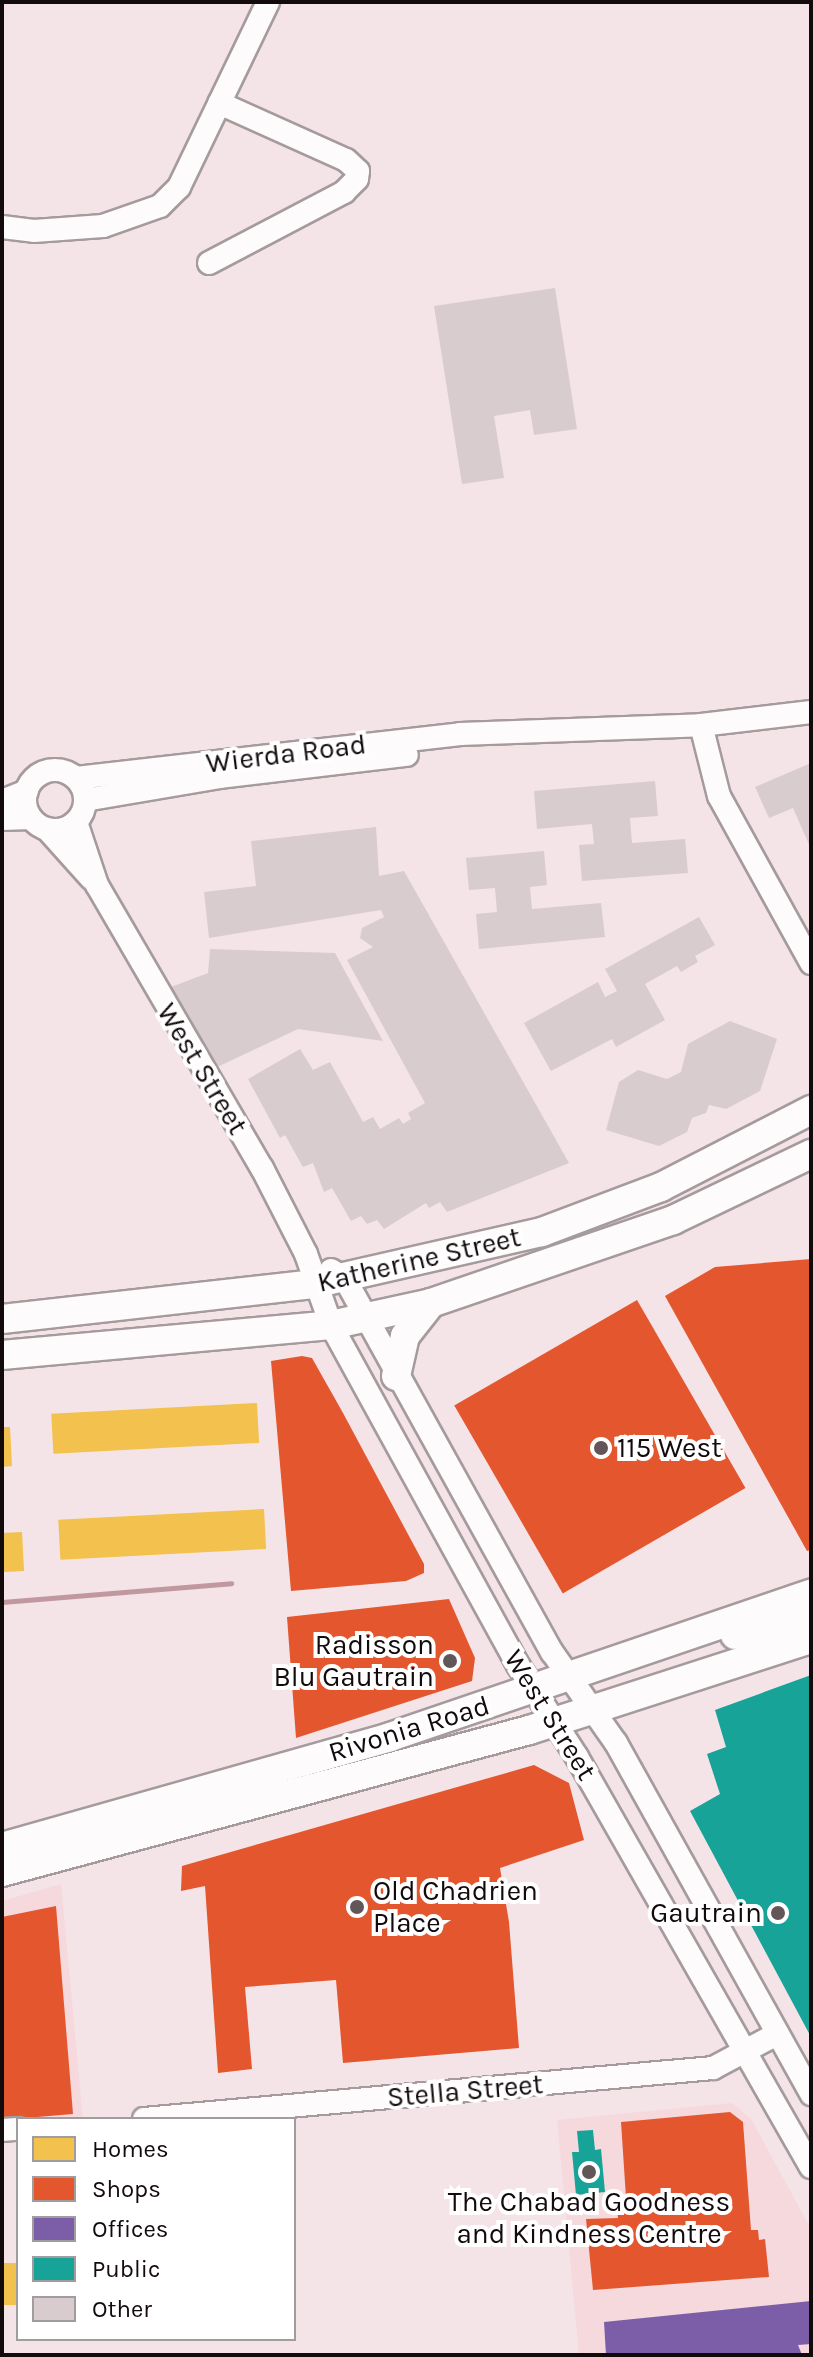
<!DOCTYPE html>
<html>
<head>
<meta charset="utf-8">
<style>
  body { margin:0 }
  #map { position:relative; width:813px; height:2357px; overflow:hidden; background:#f4e4e7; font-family:Karla,sans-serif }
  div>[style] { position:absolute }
  .built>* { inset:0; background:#f5d9dd }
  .homes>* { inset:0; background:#f2c14e; transform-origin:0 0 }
  .shops>* { inset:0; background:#e4572e; transform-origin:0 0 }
  .offices>* { inset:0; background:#7b5ea7 }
  .public>* { inset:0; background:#17a398 }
  .stream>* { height:5px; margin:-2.5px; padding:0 2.5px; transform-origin:2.5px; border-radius:2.5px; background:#c198a0 }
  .building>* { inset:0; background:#d8ccce }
  .roads { filter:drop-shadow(2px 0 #a59a9c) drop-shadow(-2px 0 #a59a9c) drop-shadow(0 2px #a59a9c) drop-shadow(0 -2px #a59a9c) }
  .minor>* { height:22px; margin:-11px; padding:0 11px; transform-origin:11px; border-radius:11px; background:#fdfbfb }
  .minor>.ring { margin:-11px; padding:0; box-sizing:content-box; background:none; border:22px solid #fdfbfb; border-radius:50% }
  .major>* { height:28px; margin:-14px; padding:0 14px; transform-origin:14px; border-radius:14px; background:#fdfbfb }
  .dots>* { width:22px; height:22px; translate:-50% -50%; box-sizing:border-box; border:4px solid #fff; border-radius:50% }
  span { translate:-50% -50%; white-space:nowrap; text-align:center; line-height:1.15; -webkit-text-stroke:8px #fff; paint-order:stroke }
  .street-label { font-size:28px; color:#130a0c }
  .poi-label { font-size:28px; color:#130a0c }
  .left { translate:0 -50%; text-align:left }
  .right { translate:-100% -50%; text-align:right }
  .frame { position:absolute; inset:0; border:4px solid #130a0c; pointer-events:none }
  .legend { position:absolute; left:16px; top:2117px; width:280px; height:224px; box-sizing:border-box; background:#fff; border:2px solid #a19d9e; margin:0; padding:10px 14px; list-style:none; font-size:24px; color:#130a0c }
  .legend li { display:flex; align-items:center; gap:16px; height:40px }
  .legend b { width:40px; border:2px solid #a19d9e }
</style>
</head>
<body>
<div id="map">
  <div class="built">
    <i style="clip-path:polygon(61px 1884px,83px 2119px,18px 2119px,2px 2127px,2px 1901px)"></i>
    <i style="clip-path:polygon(732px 2103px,751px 2119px,811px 2229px,811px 2355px,579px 2355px,557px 2120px)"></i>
  </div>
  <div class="homes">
    <i style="left:257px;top:1403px;width:40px;height:206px;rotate:87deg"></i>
    <i style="clip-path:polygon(2px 1427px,10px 1427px,12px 1466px,2px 1467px)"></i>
    <i style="left:264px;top:1509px;width:40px;height:206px;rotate:87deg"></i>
    <i style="left:22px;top:1532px;width:39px;height:20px;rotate:87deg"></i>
    <i style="left:18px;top:2263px;width:42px;height:16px;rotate:90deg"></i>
  </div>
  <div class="shops">
    <i style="clip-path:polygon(811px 1259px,811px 1550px,807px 1551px,665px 1296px,715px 1267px)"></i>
    <i style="left:637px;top:1300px;width:217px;height:211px;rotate:60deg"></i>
    <i style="clip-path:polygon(302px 1356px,312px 1358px,343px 1413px,424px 1564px,424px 1573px,406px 1581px,291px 1591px,271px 1361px)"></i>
    <i style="clip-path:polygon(449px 1599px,475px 1658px,472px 1681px,296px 1738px,287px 1617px)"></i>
    <i style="clip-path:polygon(534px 1765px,569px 1783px,584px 1840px,500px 1868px,509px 1922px,519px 2048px,343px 2063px,336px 1980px,245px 1987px,252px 2069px,218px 2073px,205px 1886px,181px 1891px,182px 1866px)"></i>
    <i style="clip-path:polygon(56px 1906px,73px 2114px,2px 2120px,2px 1917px)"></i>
    <i style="clip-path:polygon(730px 2112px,743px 2122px,751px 2230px,758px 2230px,759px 2240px,765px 2239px,769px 2277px,593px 2290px,586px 2219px,618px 2218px,616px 2199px,626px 2198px,621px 2122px)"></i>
  </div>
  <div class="offices">
    <i style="clip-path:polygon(811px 2301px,811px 2344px,798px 2345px,802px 2355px,606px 2355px,604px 2322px)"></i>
  </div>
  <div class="public">
    <i style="clip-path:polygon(811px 1675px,811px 2037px,690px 1811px,720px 1794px,707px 1754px,726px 1747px,715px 1710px)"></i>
    <i style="clip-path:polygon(593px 2130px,595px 2150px,601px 2149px,605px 2192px,576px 2195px,572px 2152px,579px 2152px,577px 2131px)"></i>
  </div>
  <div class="stream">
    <i style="left:2px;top:1602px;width:230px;rotate:-4.7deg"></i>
  </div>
  <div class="building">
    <i style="clip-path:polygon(555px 288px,577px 429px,534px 435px,530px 410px,494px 416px,504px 478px,462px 484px,434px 306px)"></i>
    <i style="clip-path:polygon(811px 763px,811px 849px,793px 808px,769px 818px,755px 787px)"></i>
    <i style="clip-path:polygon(655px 781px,658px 816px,630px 818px,632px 843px,685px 839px,688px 873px,582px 881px,579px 845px,594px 844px,592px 824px,537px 829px,534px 791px)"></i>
    <i style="clip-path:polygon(376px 827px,379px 876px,404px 871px,569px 1163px,447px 1212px,440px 1202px,429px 1208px,426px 1203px,384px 1229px,377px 1220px,367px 1224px,361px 1216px,351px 1221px,332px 1188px,324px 1192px,313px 1163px,303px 1167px,285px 1135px,280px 1138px,248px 1079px,300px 1049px,313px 1070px,330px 1062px,363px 1122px,373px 1117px,380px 1129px,399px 1118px,403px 1124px,411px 1119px,408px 1113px,425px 1103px,347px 960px,373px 947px,360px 938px,362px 928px,384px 917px,381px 910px,209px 938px,204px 892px,256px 886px,251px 841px)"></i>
    <i style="clip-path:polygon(544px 851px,547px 885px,530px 887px,532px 909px,601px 903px,605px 937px,479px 949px,476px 914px,497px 912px,495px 888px,469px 890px,466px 858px)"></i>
    <i style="clip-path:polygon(699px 917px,715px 945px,695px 956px,698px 962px,681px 972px,677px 966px,645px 984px,665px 1020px,616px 1047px,612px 1039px,551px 1071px,524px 1023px,598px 982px,605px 997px,617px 991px,605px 969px)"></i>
    <i style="clip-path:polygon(210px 949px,335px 953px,383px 1041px,298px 1029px,215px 1068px,171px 987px,208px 973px)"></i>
    <i style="clip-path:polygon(730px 1021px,777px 1039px,760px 1091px,726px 1109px,709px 1105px,706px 1113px,692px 1118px,687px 1132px,659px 1146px,606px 1130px,619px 1082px,638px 1070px,667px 1079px,681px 1072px,688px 1044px)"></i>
  </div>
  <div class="roads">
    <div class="minor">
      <i style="left:2px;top:227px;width:32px;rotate:7deg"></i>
      <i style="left:34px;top:231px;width:69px;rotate:-4.1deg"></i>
      <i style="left:103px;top:226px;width:60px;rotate:-19.3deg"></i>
      <i style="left:160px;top:206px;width:27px;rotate:-45deg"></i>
      <i style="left:179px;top:187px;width:205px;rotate:-64.3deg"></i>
      <i style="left:209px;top:263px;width:153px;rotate:-27.7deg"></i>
      <i style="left:344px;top:192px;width:18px;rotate:-45deg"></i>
      <i style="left:357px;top:179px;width:8px;rotate:-83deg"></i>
      <i style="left:358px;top:171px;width:16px;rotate:-137deg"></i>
      <i style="left:346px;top:160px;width:139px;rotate:-155.8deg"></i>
      <i style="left:701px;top:725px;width:73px;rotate:75.8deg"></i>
      <i style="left:719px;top:796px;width:191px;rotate:61.1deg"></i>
      <i class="ring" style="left:25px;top:770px;width:38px;height:38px"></i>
      <i style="left:76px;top:778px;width:387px;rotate:-6.5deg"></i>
      <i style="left:460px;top:734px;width:241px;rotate:-2.1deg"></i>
      <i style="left:701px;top:725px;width:111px;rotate:-6.7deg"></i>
      <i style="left:85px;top:800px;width:136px;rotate:-9.7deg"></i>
      <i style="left:219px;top:777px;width:189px;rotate:-6.7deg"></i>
      <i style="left:2px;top:801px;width:27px;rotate:-22deg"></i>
      <i style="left:2px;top:819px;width:29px;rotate:-2deg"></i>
      <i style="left:76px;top:822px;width:66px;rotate:71.6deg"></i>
      <i style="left:97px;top:885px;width:328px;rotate:59.8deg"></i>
      <i style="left:262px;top:1168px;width:97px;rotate:62.9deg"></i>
      <i style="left:306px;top:1254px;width:75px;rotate:70.6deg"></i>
      <i style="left:331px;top:1325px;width:388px;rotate:61.2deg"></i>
      <i style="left:518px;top:1665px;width:109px;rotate:57.3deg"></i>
      <i style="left:577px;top:1757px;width:472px;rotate:60.3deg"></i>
      <i style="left:47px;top:829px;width:66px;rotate:48.1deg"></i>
      <i style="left:331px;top:1270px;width:17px;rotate:33deg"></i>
      <i style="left:345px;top:1279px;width:427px;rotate:61deg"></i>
      <i style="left:552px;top:1652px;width:111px;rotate:54.9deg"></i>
      <i style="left:616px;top:1743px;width:402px;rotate:60.9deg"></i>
      <i style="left:144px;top:2119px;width:571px;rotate:-5.12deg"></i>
      <i style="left:713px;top:2068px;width:72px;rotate:-28deg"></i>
      <i style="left:2px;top:2130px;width:16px;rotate:-4deg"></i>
    </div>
    <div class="major">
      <i style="left:2px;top:1319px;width:313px;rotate:-6.4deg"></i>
      <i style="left:313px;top:1284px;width:235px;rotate:-12.8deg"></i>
      <i style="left:542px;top:1232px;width:127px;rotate:-20.7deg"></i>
      <i style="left:661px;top:1187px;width:169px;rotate:-27.2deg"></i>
      <i style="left:2px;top:1355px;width:330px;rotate:-5.2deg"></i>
      <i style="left:331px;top:1325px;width:102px;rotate:-12.4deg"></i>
      <i style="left:431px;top:1303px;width:256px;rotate:-18.9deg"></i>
      <i style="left:673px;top:1220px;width:153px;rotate:-25.6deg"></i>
      <i style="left:396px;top:1376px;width:41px;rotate:-77.3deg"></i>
      <i style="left:405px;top:1336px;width:42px;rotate:-51.8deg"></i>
      <i style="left:735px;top:1635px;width:79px;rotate:-14.7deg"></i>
      <i style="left:2px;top:1847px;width:403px;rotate:-15.8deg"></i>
      <i style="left:390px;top:1737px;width:445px;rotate:-18.8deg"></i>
      <i style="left:2px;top:1872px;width:546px;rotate:-15.08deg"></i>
      <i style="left:529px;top:1730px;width:296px;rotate:-17.9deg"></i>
    </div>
  </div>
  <div class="dots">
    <i style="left:601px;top:1448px;background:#625659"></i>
    <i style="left:450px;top:1661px;background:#625659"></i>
    <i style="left:357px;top:1907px;background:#625659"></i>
    <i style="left:778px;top:1913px;background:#625659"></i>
    <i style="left:589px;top:2172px;background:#625659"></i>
  </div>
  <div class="street-label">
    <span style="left:286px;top:754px;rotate:-7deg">Wierda Road</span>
    <span style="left:202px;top:1069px;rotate:59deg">West Street</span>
    <span style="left:419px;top:1260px;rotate:-13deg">Katherine Street</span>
    <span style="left:550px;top:1715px;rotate:58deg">West Street</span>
    <span style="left:409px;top:1729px;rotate:-17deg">Rivonia Road</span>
    <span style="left:465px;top:2091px;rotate:-5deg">Stella Street</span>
  </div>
  <div class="poi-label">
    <span class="left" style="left:617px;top:1448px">115 West</span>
    <span class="right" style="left:434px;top:1661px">Radisson<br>Blu Gautrain</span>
    <span class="left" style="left:373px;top:1907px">Old Chadrien<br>Place</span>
    <span class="right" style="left:762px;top:1913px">Gautrain</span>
    <span style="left:589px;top:2218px">The Chabad Goodness<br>and Kindness Centre</span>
  </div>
  <div class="frame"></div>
  <ul class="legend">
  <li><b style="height:22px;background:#f2c14e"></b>Homes</li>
  <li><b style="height:22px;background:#e4572e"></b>Shops</li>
  <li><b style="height:22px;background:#7b5ea7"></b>Offices</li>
  <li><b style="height:22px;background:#17a398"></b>Public</li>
  <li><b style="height:22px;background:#d8ccce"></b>Other</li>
  </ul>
</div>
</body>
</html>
